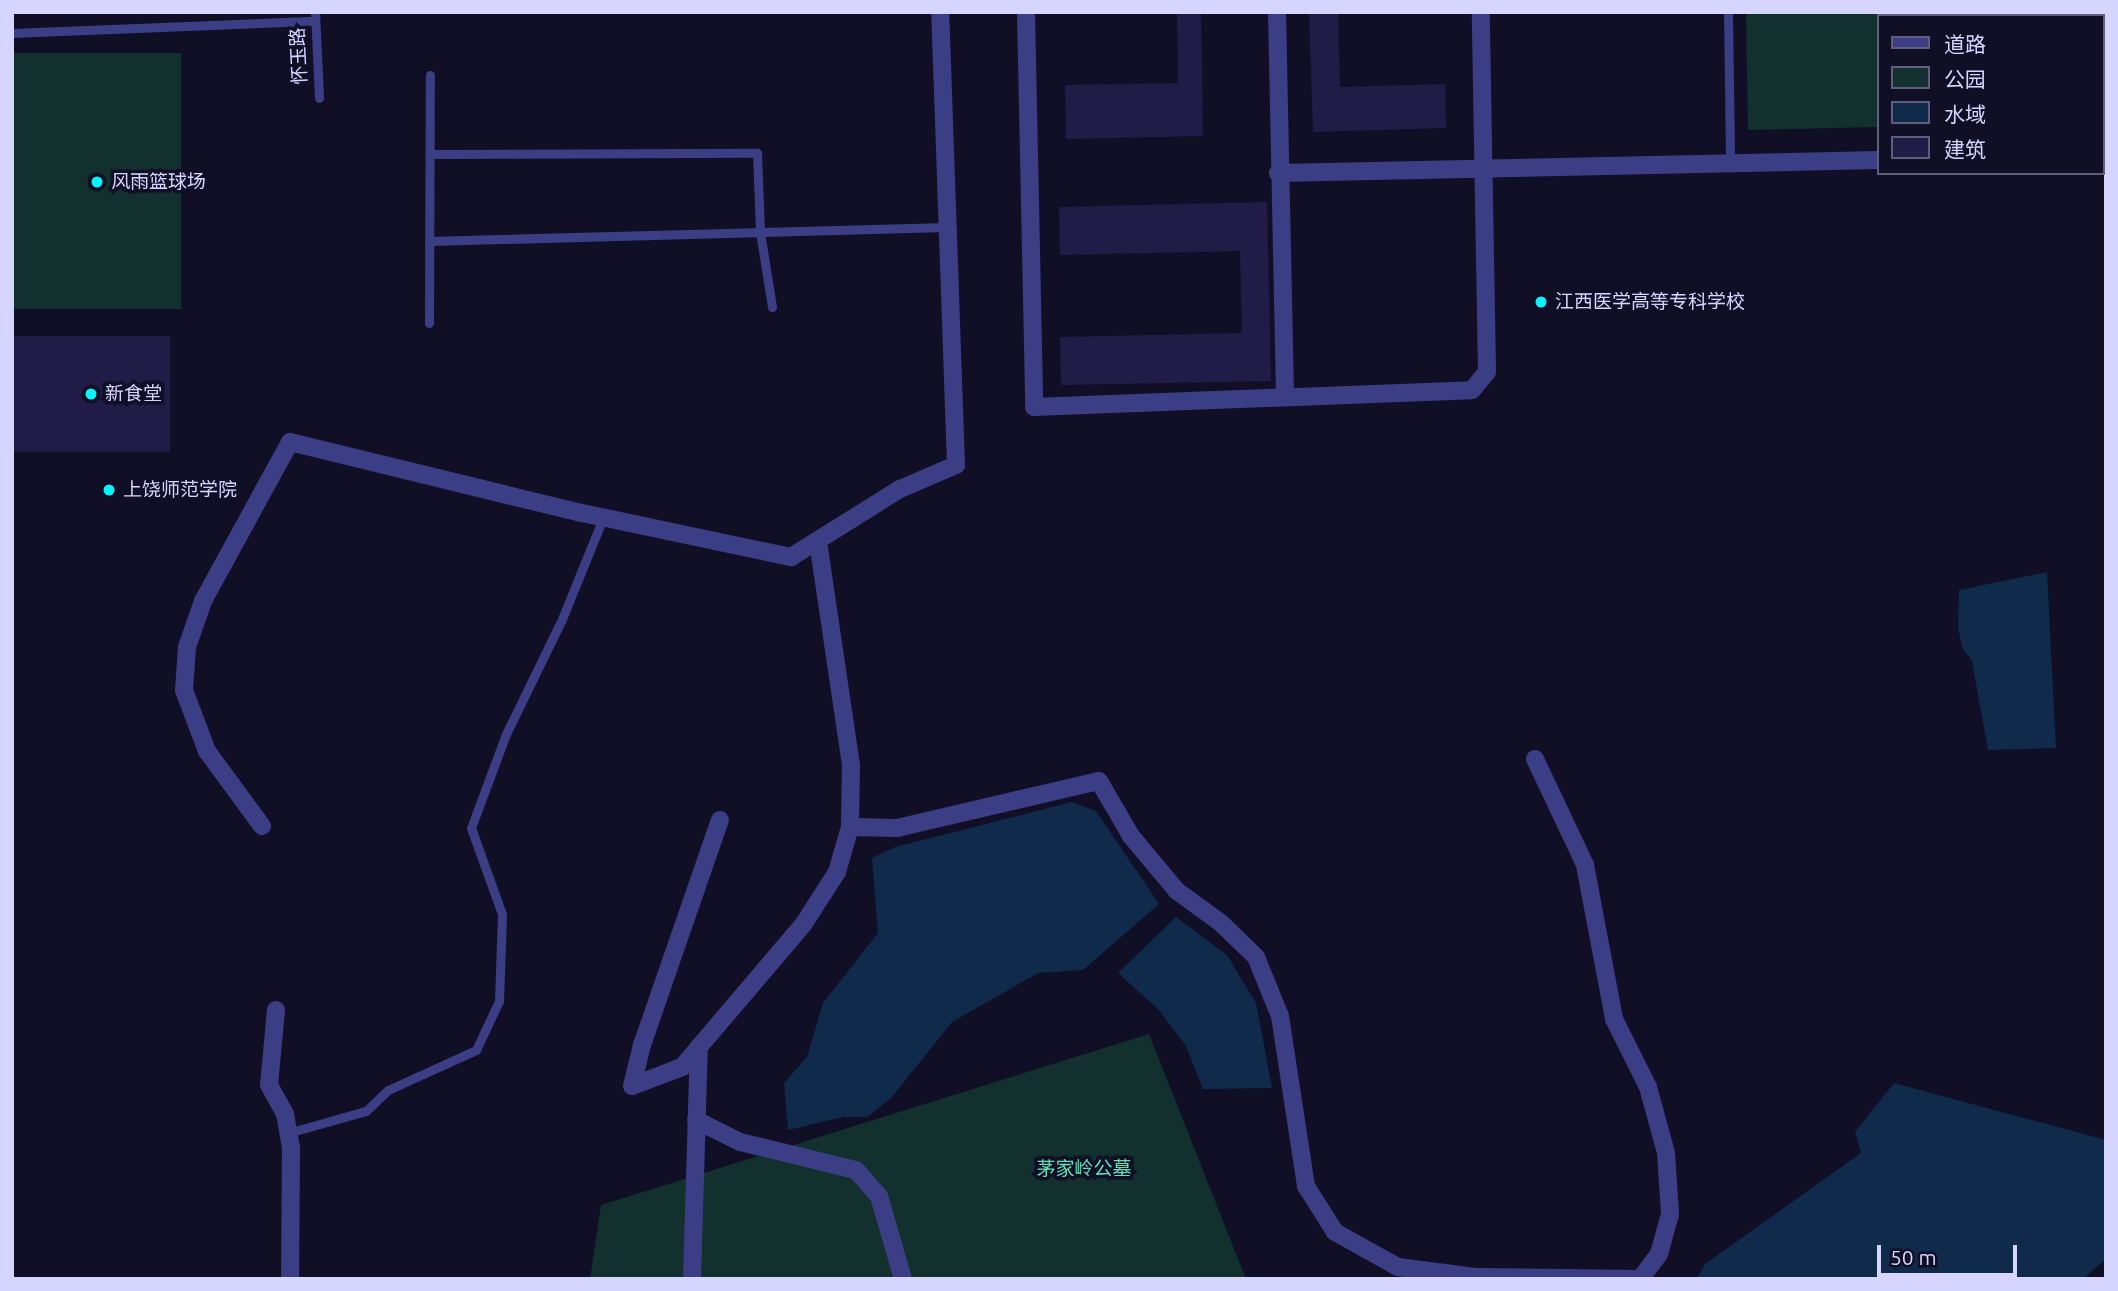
<!DOCTYPE html>
<html>
<head>
<meta charset="utf-8">
<style>
  body { margin:0 }
  #map { position:relative; width:2118px; height:1291px; overflow:hidden; background:#110f26; font-family:Ubuntu,"Noto Sans SC",sans-serif }
  div>[style] { position:absolute }
  .green>* { inset:0; background:#12302d; transform-origin:0 0 }
  .water>* { inset:0; background:#0f2a4b }
  .building>* { inset:0; background:#211c47; transform-origin:0 0 }
  .service>* { height:9px; margin:-4.5px; padding:0 4.5px; transform-origin:4.5px; border-radius:4.5px; background:#3b3e84 }
  .minor>* { height:18px; margin:-9px; padding:0 9px; transform-origin:9px; border-radius:9px; background:#3b3e84 }
  .dots>* { width:19px; height:19px; translate:-50% -50%; box-sizing:border-box; border:4px solid #110f26; border-radius:50% }
  span { translate:-50% -50%; white-space:nowrap; text-align:center; line-height:1.15; -webkit-text-stroke:7px #110f26; paint-order:stroke }
  .street-label { font-size:19px; color:#d6d5ff }
  .poi-label { font-size:19px; color:#d6d5ff }
  .left { translate:0 -50%; text-align:left }
  .park-label { font-size:19px; color:#61dfb5 }
  .frame { position:absolute; inset:0; border:14px solid #d6d5ff; pointer-events:none }
  .legend { position:absolute; left:1877px; top:14px; width:228px; height:161px; box-sizing:border-box; background:#110f26; border:2px solid #605e7d; margin:0; padding:9px 12px; list-style:none; font-size:21px; color:#d6d5ff }
  .legend li { display:flex; align-items:center; gap:14px; height:35px }
  .legend b { width:35px; border:2px solid #605e7d }
  .scale { position:absolute; left:1877px; top:1245px; width:140px; height:32px; box-sizing:border-box; border:4px solid #d6d5ff; border-top:0; padding-left:9px; font-size:21px; line-height:24px; white-space:nowrap; color:#d6d5ff; -webkit-text-stroke:5px #110f26; paint-order:stroke }
</style>
</head>
<body>
<div id="map">
  <div class="green">
    <i style="clip-path:polygon(1746px 12px,2022px 12px,2022px 16px,1878px 16px,1878px 127px,1748px 130px)"></i>
    <i style="left:181px;top:53px;width:256px;height:169px;rotate:90deg"></i>
    <i style="clip-path:polygon(1149px 1034px,1246px 1279px,590px 1279px,601px 1205px)"></i>
  </div>
  <div class="water">
    <i style="clip-path:polygon(2047px 572px,2056px 748px,1988px 750px,1972px 661px,1963px 649px,1958px 628px,1959px 590px)"></i>
    <i style="clip-path:polygon(1072px 802px,1096px 811px,1159px 904px,1083px 970px,1038px 973px,952px 1022px,891px 1098px,867px 1117px,843px 1117px,788px 1130px,784px 1083px,807px 1057px,823px 1003px,878px 933px,872px 858px,895px 847px)"></i>
    <i style="clip-path:polygon(1176px 917px,1227px 955px,1256px 1003px,1272px 1088px,1203px 1089px,1186px 1046px,1159px 1010px,1118px 973px)"></i>
    <i style="clip-path:polygon(1894px 1083px,2106px 1140px,2106px 1259px,2083px 1279px,1697px 1279px,1705px 1264px,1861px 1153px,1855px 1132px)"></i>
  </div>
  <div class="building">
    <i style="clip-path:polygon(1177px 12px,1201px 12px,1203px 136px,1066px 139px,1065px 85px,1178px 83px)"></i>
    <i style="clip-path:polygon(1309px 12px,1338px 12px,1340px 87px,1445px 84px,1446px 128px,1313px 132px)"></i>
    <i style="clip-path:polygon(1267px 202px,1271px 381px,1061px 385px,1060px 337px,1242px 333px,1240px 251px,1060px 255px,1059px 207px)"></i>
    <i style="left:170px;top:336px;width:116px;height:158px;rotate:90deg"></i>
  </div>
  <div class="service">
    <i style="left:315px;top:12px;width:86px;rotate:87.3deg"></i>
    <i style="left:1728px;top:12px;width:151px;rotate:89.2deg"></i>
    <i style="left:12px;top:33px;width:303px;rotate:-2.3deg"></i>
    <i style="left:430px;top:154px;width:327px;rotate:-0.2deg"></i>
    <i style="left:757px;top:153px;width:79px;rotate:87.8deg"></i>
    <i style="left:760px;top:232px;width:76px;rotate:80.9deg"></i>
    <i style="left:429px;top:241px;width:519px;rotate:-1.55deg"></i>
    <i style="left:429px;top:323px;width:248px;rotate:-89.8deg"></i>
    <i style="left:288px;top:1133px;width:81px;rotate:-15.8deg"></i>
    <i style="left:366px;top:1111px;width:30px;rotate:-44deg"></i>
    <i style="left:388px;top:1090px;width:97px;rotate:-24.4deg"></i>
    <i style="left:476px;top:1050px;width:54px;rotate:-64.9deg"></i>
    <i style="left:499px;top:1001px;width:87px;rotate:-88deg"></i>
    <i style="left:502px;top:914px;width:91px;rotate:-109.8deg"></i>
    <i style="left:471px;top:828px;width:100px;rotate:-69.6deg"></i>
    <i style="left:506px;top:734px;width:128px;rotate:-64deg"></i>
    <i style="left:562px;top:619px;width:109px;rotate:-67.9deg"></i>
  </div>
  <div class="minor">
    <i style="left:1026px;top:12px;width:395px;rotate:88.8deg"></i>
    <i style="left:1034px;top:407px;width:438px;rotate:-2.2deg"></i>
    <i style="left:1472px;top:390px;width:23px;rotate:-50deg"></i>
    <i style="left:1487px;top:372px;width:360px;rotate:-91deg"></i>
    <i style="left:1277px;top:12px;width:385px;rotate:88.8deg"></i>
    <i style="left:2079px;top:12px;width:4px;rotate:90deg"></i>
    <i style="left:1278px;top:173px;width:600px;rotate:-1.24deg"></i>
    <i style="left:1535px;top:759px;width:117px;rotate:64.7deg"></i>
    <i style="left:1585px;top:865px;width:157px;rotate:79.3deg"></i>
    <i style="left:1614px;top:1019px;width:76px;rotate:63.4deg"></i>
    <i style="left:1648px;top:1087px;width:68px;rotate:74.7deg"></i>
    <i style="left:1666px;top:1153px;width:61px;rotate:86.2deg"></i>
    <i style="left:1670px;top:1214px;width:41px;rotate:105.4deg"></i>
    <i style="left:1659px;top:1254px;width:30px;rotate:127deg"></i>
    <i style="left:262px;top:826px;width:93px;rotate:-126.3deg"></i>
    <i style="left:207px;top:751px;width:65px;rotate:-110.7deg"></i>
    <i style="left:184px;top:690px;width:43px;rotate:-86deg"></i>
    <i style="left:187px;top:647px;width:49px;rotate:-70.8deg"></i>
    <i style="left:203px;top:601px;width:181px;rotate:-61.3deg"></i>
    <i style="left:290px;top:442px;width:301px;rotate:13.7deg"></i>
    <i style="left:582px;top:513px;width:214px;rotate:11.9deg"></i>
    <i style="left:791px;top:557px;width:128px;rotate:-32deg"></i>
    <i style="left:900px;top:489px;width:61px;rotate:-23.2deg"></i>
    <i style="left:956px;top:465px;width:453px;rotate:-92deg"></i>
    <i style="left:850px;top:827px;width:47px;rotate:1.2deg"></i>
    <i style="left:897px;top:828px;width:207px;rotate:-13.1deg"></i>
    <i style="left:1099px;top:781px;width:64px;rotate:59.8deg"></i>
    <i style="left:1131px;top:836px;width:72px;rotate:50.1deg"></i>
    <i style="left:1177px;top:891px;width:54px;rotate:36deg"></i>
    <i style="left:1221px;top:923px;width:49px;rotate:44.2deg"></i>
    <i style="left:1256px;top:957px;width:64px;rotate:67.9deg"></i>
    <i style="left:1280px;top:1016px;width:172px;rotate:81.3deg"></i>
    <i style="left:1306px;top:1186px;width:54px;rotate:57.8deg"></i>
    <i style="left:1335px;top:1232px;width:72px;rotate:29.1deg"></i>
    <i style="left:1398px;top:1267px;width:78px;rotate:7.4deg"></i>
    <i style="left:1475px;top:1277px;width:166px;rotate:0.7deg"></i>
    <i style="left:276px;top:1010px;width:75px;rotate:95.3deg"></i>
    <i style="left:269px;top:1085px;width:33px;rotate:61deg"></i>
    <i style="left:285px;top:1114px;width:34px;rotate:80deg"></i>
    <i style="left:291px;top:1147px;width:132px;rotate:90.4deg"></i>
    <i style="left:699px;top:1047px;width:26px;rotate:130deg"></i>
    <i style="left:682px;top:1067px;width:53px;rotate:159.2deg"></i>
    <i style="left:632px;top:1086px;width:42px;rotate:-76.3deg"></i>
    <i style="left:642px;top:1045px;width:238px;rotate:-70.9deg"></i>
    <i style="left:696px;top:1120px;width:49px;rotate:26.6deg"></i>
    <i style="left:740px;top:1142px;width:119px;rotate:13.6deg"></i>
    <i style="left:856px;top:1170px;width:35px;rotate:49deg"></i>
    <i style="left:879px;top:1196px;width:86px;rotate:73.9deg"></i>
    <i style="left:692px;top:1279px;width:232px;rotate:-88.3deg"></i>
    <i style="left:699px;top:1047px;width:160px;rotate:-49.6deg"></i>
    <i style="left:803px;top:925px;width:63px;rotate:-57.3deg"></i>
    <i style="left:837px;top:872px;width:47px;rotate:-73.9deg"></i>
    <i style="left:850px;top:827px;width:62px;rotate:-89.1deg"></i>
    <i style="left:851px;top:765px;width:225px;rotate:-98.4deg"></i>
  </div>
  <div class="dots">
    <i style="left:97px;top:182px;background:#03f6fc"></i>
    <i style="left:1541px;top:302px;background:#03f6fc"></i>
    <i style="left:91px;top:394px;background:#03f6fc"></i>
    <i style="left:109px;top:490px;background:#03f6fc"></i>
  </div>
  <div class="street-label">
    <span style="left:299px;top:56px;rotate:-93deg">怀玉路</span>
  </div>
  <div class="poi-label">
    <span class="left" style="left:111px;top:182px">风雨篮球场</span>
    <span class="left" style="left:1555px;top:302px">江西医学高等专科学校</span>
    <span class="left" style="left:105px;top:394px">新食堂</span>
    <span class="left" style="left:123px;top:490px">上饶师范学院</span>
  </div>
  <div class="park-label">
    <span style="left:1084px;top:1169px">茅家岭公墓</span>
  </div>
  <div class="frame"></div>
  <ul class="legend">
  <li><b style="height:9px;background:#3b3e84"></b>道路</li>
  <li><b style="height:19px;background:#12302d"></b>公园</li>
  <li><b style="height:19px;background:#0f2a4b"></b>水域</li>
  <li><b style="height:19px;background:#211c47"></b>建筑</li>
  </ul>
  <div class="scale">50 m</div>
</div>
</body>
</html>
